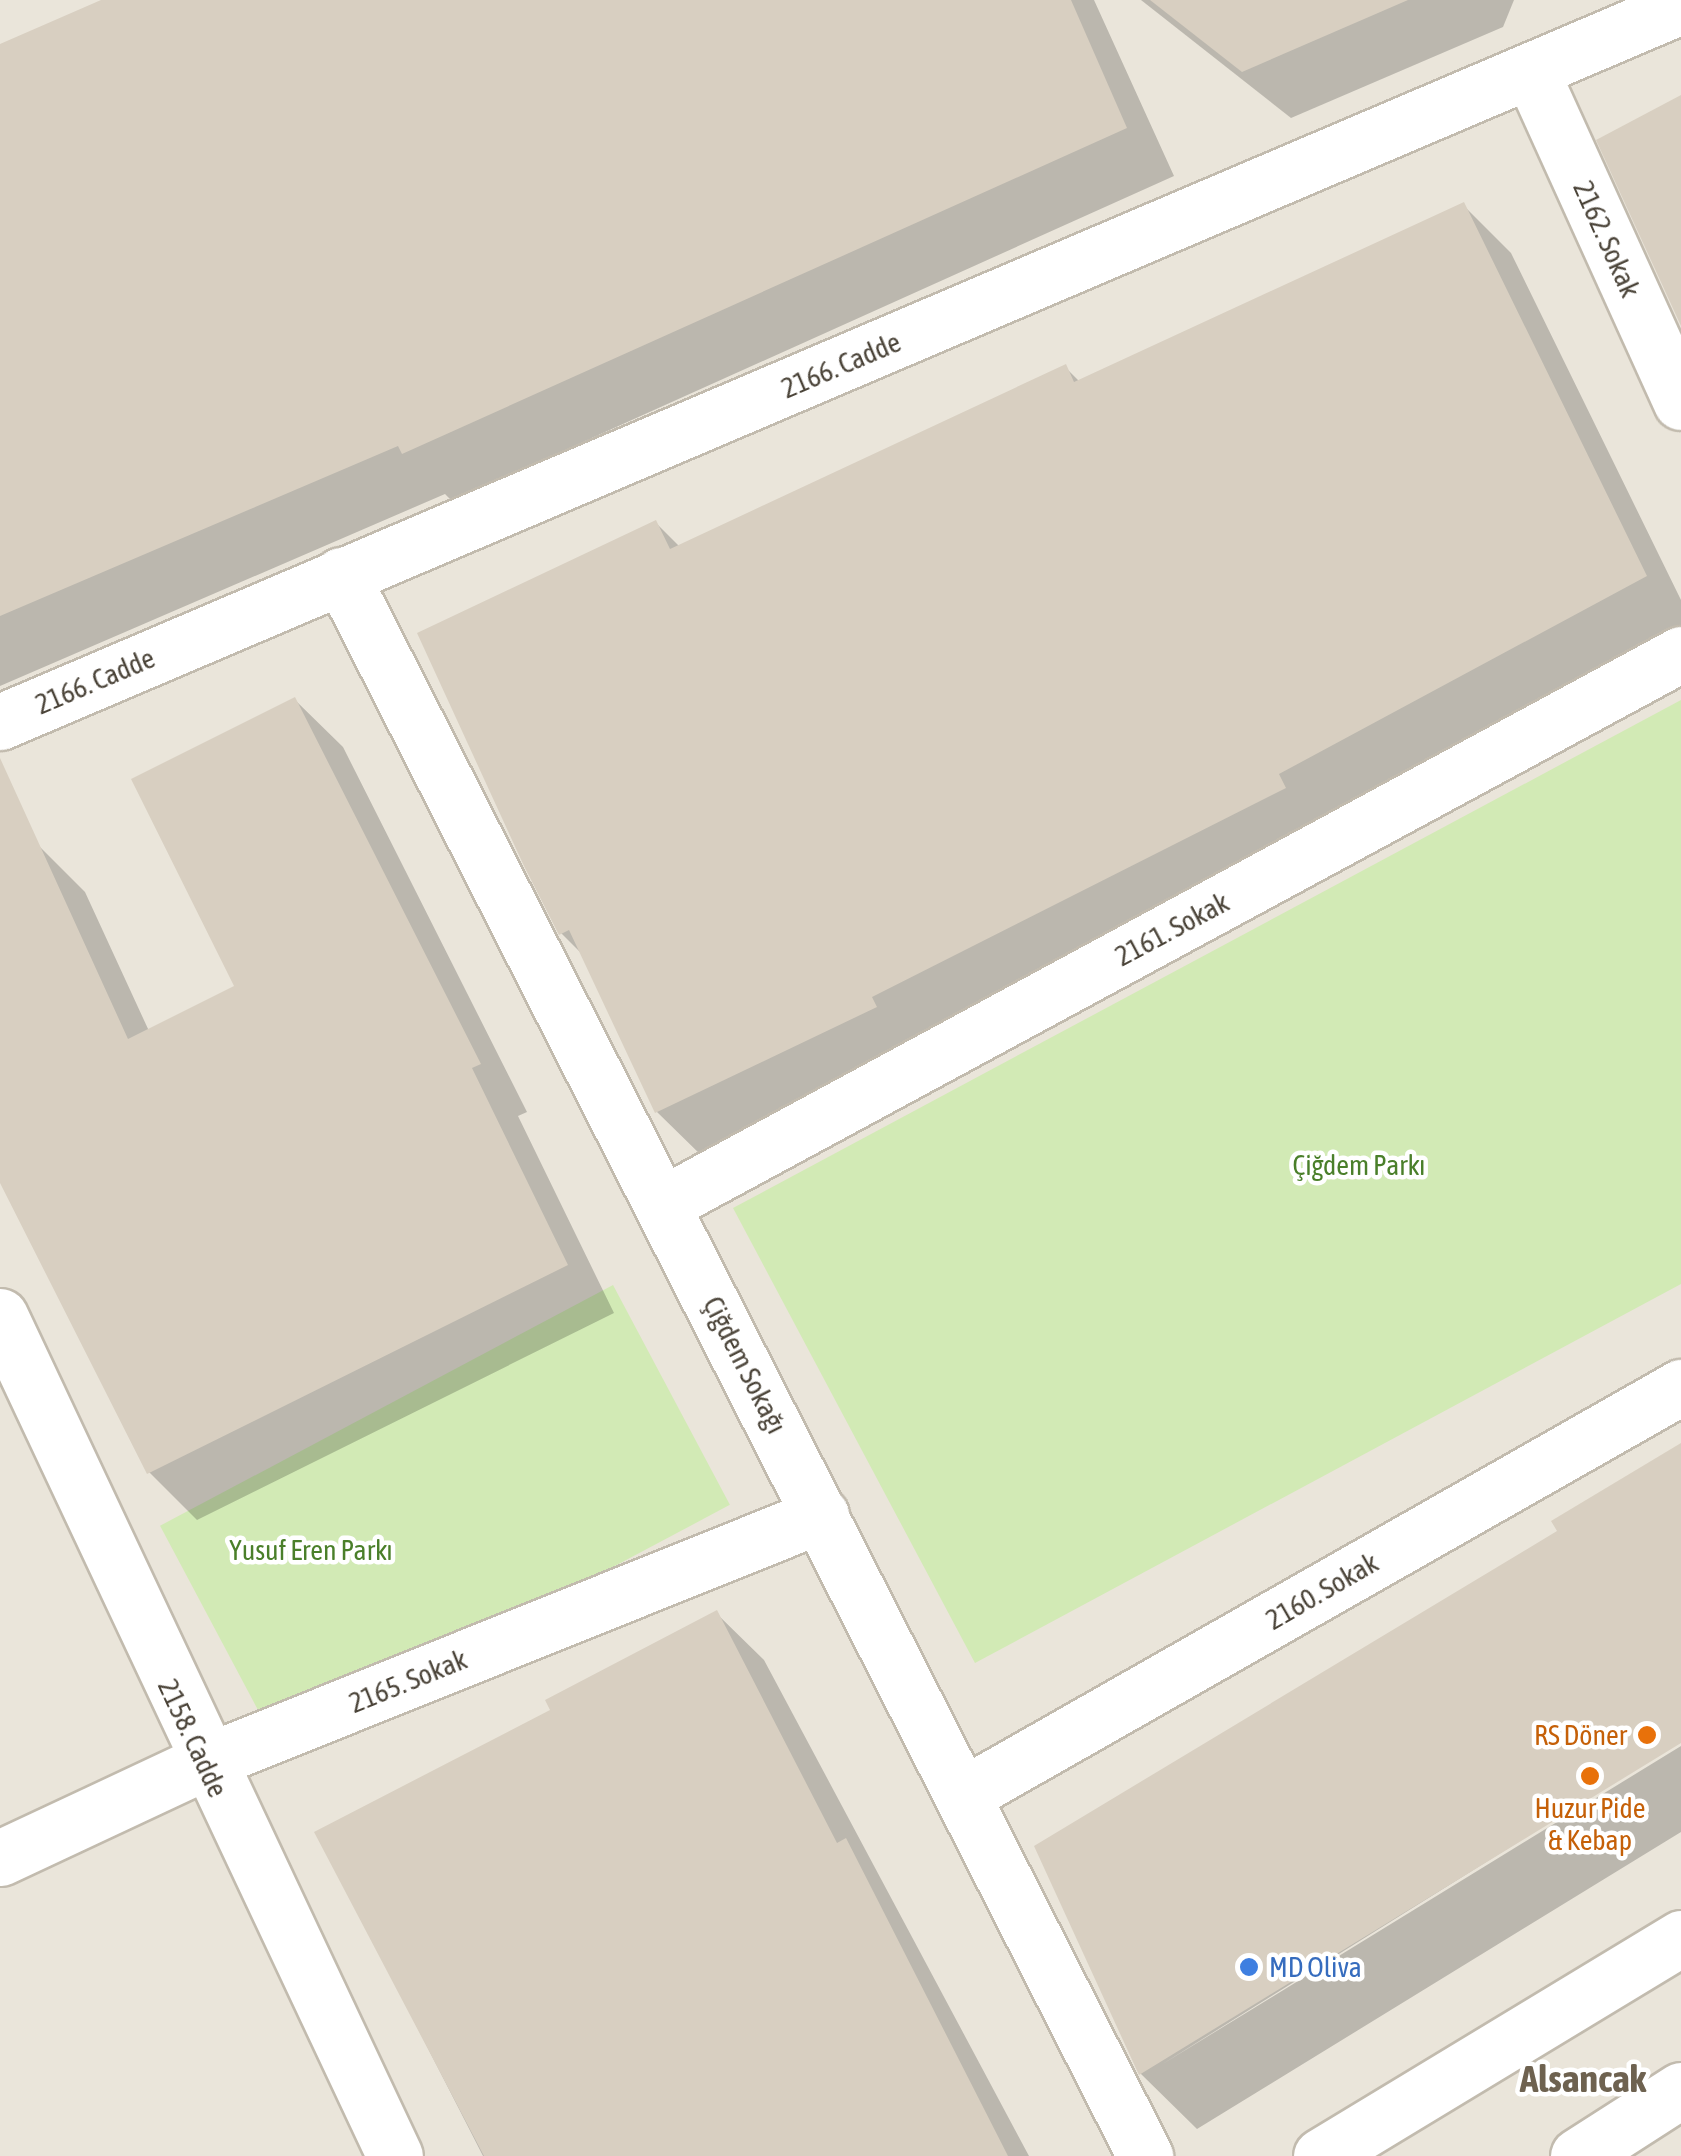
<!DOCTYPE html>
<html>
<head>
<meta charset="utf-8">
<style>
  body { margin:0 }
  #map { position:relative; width:1681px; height:2156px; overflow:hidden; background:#f6f3ec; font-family:"Asap Condensed",sans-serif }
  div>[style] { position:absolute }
  .residential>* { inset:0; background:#eae5da; transform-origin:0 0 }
  .green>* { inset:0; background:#d2eab5; transform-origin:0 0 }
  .shadow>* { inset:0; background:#0003 }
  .building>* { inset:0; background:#d8cfc1 }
  .roads { filter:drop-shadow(2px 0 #c2bbae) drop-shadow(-2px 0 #c2bbae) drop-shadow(0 2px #c2bbae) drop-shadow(0 -2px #c2bbae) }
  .minor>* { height:55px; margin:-27.5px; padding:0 27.5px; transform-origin:27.5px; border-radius:27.5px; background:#fff }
  .tertiary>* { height:55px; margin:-27.5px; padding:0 27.5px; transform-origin:27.5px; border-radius:27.5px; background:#fff }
  .dots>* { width:28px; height:28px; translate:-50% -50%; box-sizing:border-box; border:5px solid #fff; border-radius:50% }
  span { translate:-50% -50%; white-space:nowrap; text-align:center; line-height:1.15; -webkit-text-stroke:9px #fff; paint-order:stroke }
  .street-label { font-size:28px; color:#4b4439 }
  .park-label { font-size:28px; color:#4a7f2a }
  .food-label { font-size:28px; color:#c56008 }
  .right { translate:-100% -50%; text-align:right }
  .shop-label { font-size:28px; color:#366cbe }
  .left { translate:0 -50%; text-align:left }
  .district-label { font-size:38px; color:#6e6250; font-weight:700 }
</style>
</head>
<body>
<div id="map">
  <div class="residential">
    <i style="left:0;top:0;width:1681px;height:2156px"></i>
  </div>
  <div class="green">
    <i style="clip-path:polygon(1681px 700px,1681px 1284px,975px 1663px,733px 1208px)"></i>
    <i style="left:613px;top:1285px;width:249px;height:513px;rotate:62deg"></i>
  </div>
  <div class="shadow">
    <i style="clip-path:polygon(110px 0,1094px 0,1174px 176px,452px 501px,445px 494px,0 686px,0 56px)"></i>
    <i style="clip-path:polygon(1141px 0,1514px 0,1503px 27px,1291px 118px)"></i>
    <i style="clip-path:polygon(1463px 205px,1511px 253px,1681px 600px,1681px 630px,705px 1159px,657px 1112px,585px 957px,561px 933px,656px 523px,680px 547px,1065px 367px,1080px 382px)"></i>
    <i style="clip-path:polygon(295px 700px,343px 747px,527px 1112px,518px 1116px,614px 1313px,197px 1520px,149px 1472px,0 1176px,0 862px,37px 844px,85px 892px,149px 1031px,237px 987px)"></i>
    <i style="clip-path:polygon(1681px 1445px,1681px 1740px,1161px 2065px,1681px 1746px,1681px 1832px,1197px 2129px,1141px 2074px,1038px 1847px,1560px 1532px)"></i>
    <i style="clip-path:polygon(716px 1613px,764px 1660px,1029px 2156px,483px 2156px,318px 1833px,554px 1711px)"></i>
  </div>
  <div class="building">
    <i style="clip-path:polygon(101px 0,1071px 0,1127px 128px,402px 454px,398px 446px,0 616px,0 44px)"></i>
    <i style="clip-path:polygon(1150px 0,1408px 0,1242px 72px)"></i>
    <i style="clip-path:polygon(1681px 95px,1681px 326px,1596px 140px)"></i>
    <i style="clip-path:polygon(1464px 202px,1647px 576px,1279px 774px,1286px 788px,872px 997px,877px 1007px,655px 1113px,569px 930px,559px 935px,524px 866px,417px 633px,656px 520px,670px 549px,1066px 364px,1074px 382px)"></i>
    <i style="clip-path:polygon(295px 697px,481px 1064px,472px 1068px,568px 1265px,147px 1474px,0 1183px,0 758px,128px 1039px,234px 986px,131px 779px)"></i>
    <i style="clip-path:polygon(1681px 1443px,1681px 1743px,1139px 2075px,1034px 1846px,1557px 1531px,1551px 1521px)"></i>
    <i style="clip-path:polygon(717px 1610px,837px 1843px,846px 1838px,1008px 2156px,484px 2156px,314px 1832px,550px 1710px,545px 1700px)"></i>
  </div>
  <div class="roads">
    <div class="minor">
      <i style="left:1533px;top:76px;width:358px;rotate:65.6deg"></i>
      <i style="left:341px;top:575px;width:1774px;rotate:63.04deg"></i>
      <i style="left:0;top:722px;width:1827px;rotate:-23.07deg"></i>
      <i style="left:663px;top:1204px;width:1157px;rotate:-28.38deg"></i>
      <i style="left:0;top:1316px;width:928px;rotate:64.82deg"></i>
      <i style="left:963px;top:1795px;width:826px;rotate:-29.61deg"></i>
      <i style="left:0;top:1858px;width:224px;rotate:-25.1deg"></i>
      <i style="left:203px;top:1763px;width:666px;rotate:-21.87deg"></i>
    </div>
    <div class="tertiary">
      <i style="left:1321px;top:2156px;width:421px;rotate:-31.2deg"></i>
      <i style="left:1578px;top:2156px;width:122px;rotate:-32.7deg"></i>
    </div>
  </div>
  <div class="dots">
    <i style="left:1647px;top:1735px;background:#e8710a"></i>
    <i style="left:1590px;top:1776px;background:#e8710a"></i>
    <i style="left:1249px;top:1967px;background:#3f7fe0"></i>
  </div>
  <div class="street-label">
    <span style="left:1607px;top:239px;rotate:66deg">2162. Sokak</span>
    <span style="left:841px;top:365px;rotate:-23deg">2166. Cadde</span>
    <span style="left:95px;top:681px;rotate:-23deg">2166. Cadde</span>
    <span style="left:1172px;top:929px;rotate:-28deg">2161. Sokak</span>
    <span style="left:745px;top:1365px;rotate:63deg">Çiğdem Sokağı</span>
    <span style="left:1322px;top:1591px;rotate:-30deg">2160. Sokak</span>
    <span style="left:408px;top:1681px;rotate:-22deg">2165. Sokak</span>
    <span style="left:193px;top:1738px;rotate:65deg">2158. Cadde</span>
  </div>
  <div class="park-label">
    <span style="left:1359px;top:1165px">Çiğdem Parkı</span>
    <span style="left:311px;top:1550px">Yusuf Eren Parkı</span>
  </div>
  <div class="food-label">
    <span class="right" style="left:1627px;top:1735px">RS Döner</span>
    <span style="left:1590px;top:1824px">Huzur Pide<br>&amp; Kebap</span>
  </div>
  <div class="shop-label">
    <span class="left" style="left:1269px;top:1967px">MD Oliva</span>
  </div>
  <div class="district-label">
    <span style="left:1583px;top:2079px">Alsancak</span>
  </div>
</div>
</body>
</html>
